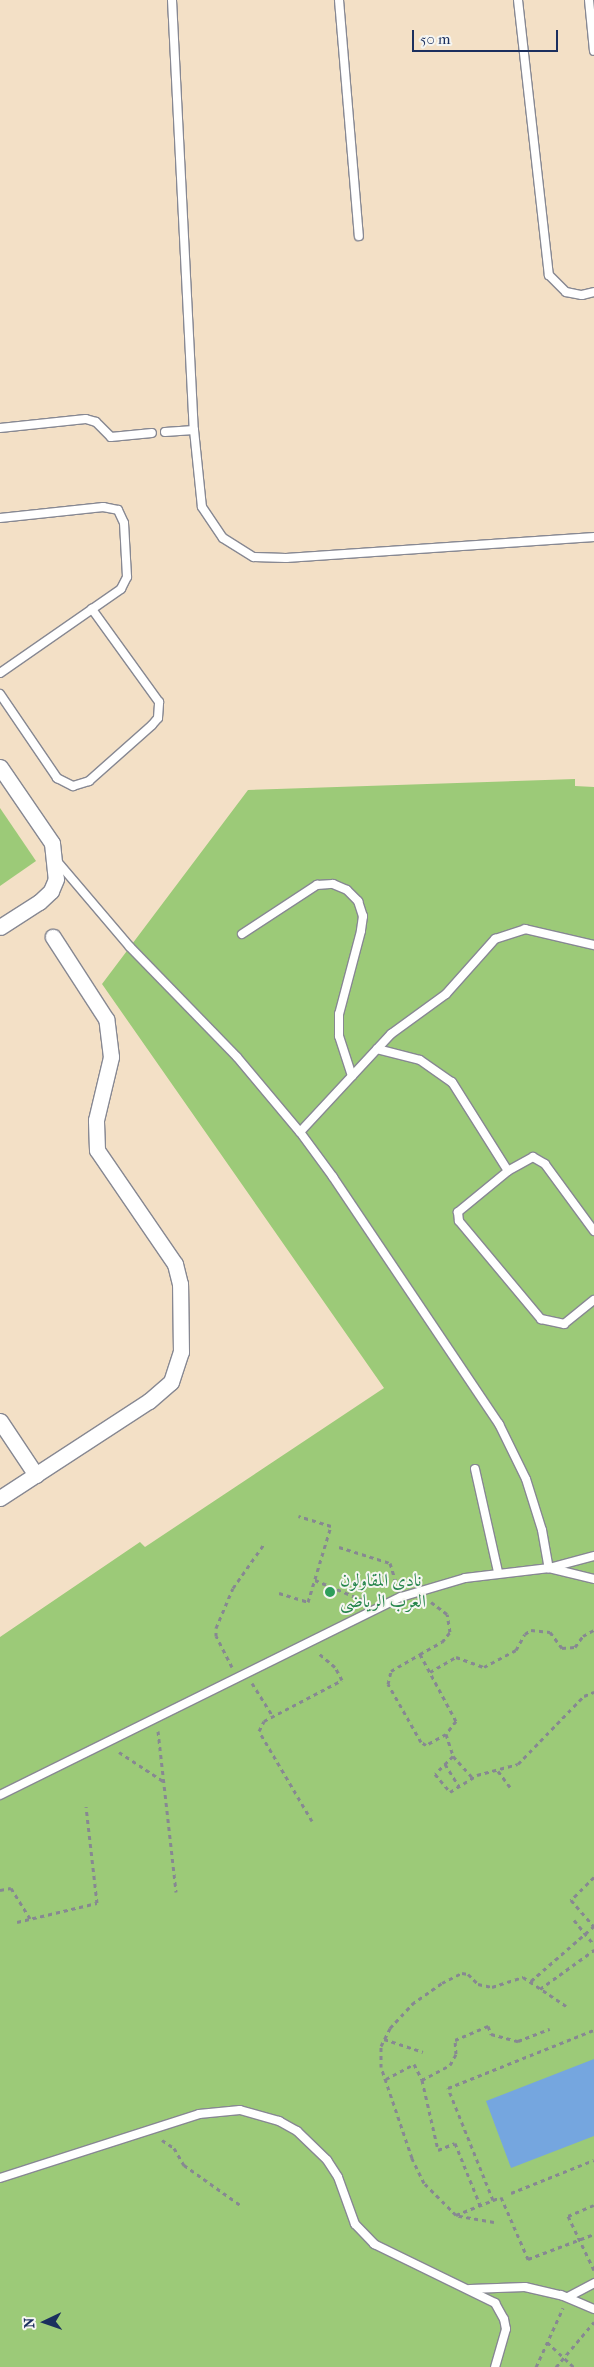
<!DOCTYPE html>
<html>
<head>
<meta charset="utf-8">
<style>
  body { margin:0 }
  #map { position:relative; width:594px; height:2367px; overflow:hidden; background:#f3e0c6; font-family:"IM FELL French Canon",Amiri,serif }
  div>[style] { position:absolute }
  .green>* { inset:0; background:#9cca78 }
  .water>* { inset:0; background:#75a6df }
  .path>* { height:3px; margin-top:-1.5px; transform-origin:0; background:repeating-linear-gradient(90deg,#878892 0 4px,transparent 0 8px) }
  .roads { filter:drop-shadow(1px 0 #878892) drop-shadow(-1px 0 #878892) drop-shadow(0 1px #878892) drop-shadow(0 -1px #878892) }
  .service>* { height:8px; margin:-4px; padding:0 4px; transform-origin:4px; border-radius:4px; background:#fff }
  .minor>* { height:15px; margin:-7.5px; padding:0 7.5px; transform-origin:7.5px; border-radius:7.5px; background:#fff }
  .dots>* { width:14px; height:14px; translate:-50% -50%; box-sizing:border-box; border:2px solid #f6f6f2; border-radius:50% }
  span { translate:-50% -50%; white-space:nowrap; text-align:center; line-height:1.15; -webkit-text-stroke:4px #f6f6f2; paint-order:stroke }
  .leisure-label { font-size:18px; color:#27864d }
  .left { translate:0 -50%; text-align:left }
  .north { position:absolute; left:20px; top:2297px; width:50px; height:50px; -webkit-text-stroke:4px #f6f6f2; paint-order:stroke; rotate:267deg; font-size:14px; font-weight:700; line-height:20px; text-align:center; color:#1b2f5e }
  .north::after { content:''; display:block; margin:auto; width:18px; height:22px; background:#1b2f5e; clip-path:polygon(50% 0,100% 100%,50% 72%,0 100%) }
  .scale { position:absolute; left:412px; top:30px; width:146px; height:22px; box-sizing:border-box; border:2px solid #1b2f5e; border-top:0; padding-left:6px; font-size:15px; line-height:18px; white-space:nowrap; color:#1b2f5e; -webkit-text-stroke:4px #f6f6f2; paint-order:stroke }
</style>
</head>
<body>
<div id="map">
  <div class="green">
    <i style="clip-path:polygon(575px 779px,575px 786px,594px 787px,594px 2367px,0 2367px,0 1637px,140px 1542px,145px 1547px,384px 1388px,102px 984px,248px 790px)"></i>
    <i style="clip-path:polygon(0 808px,36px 861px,0 886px)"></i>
  </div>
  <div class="water">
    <i style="clip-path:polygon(594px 2059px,594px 2136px,511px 2168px,486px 2101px)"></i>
  </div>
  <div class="path">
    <i style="left:339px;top:1547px;width:53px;rotate:17.4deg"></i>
    <i style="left:390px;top:1563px;width:24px;rotate:73deg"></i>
    <i style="left:315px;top:1580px;width:54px;rotate:22.8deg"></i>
    <i style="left:279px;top:1593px;width:30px;rotate:17deg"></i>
    <i style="left:308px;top:1602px;width:79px;rotate:-73.2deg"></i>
    <i style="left:331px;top:1526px;width:34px;rotate:-163deg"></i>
    <i style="left:420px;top:1654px;width:76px;rotate:61.8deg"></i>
    <i style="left:456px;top:1721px;width:16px;rotate:128deg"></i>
    <i style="left:446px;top:1734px;width:23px;rotate:151deg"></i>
    <i style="left:426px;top:1745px;width:6px;rotate:-149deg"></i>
    <i style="left:421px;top:1742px;width:67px;rotate:-119.6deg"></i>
    <i style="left:388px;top:1684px;width:13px;rotate:-77deg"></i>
    <i style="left:391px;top:1671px;width:34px;rotate:-30deg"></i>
    <i style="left:420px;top:1654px;width:25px;rotate:-29deg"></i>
    <i style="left:442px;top:1642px;width:13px;rotate:-51deg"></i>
    <i style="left:450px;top:1632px;width:18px;rotate:-99deg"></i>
    <i style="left:447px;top:1614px;width:20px;rotate:-143deg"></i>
    <i style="left:232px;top:1667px;width:35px;rotate:-117deg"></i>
    <i style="left:216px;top:1636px;width:8px;rotate:-90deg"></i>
    <i style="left:216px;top:1628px;width:43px;rotate:-67deg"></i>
    <i style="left:233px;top:1588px;width:54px;rotate:-54.8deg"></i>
    <i style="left:430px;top:1672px;width:30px;rotate:-30deg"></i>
    <i style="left:456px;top:1657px;width:30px;rotate:20deg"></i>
    <i style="left:484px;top:1667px;width:36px;rotate:-28deg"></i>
    <i style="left:516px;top:1650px;width:18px;rotate:-61deg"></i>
    <i style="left:525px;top:1634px;width:7px;rotate:-34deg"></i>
    <i style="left:531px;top:1630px;width:19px;rotate:6deg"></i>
    <i style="left:550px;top:1632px;width:20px;rotate:53deg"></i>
    <i style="left:562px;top:1648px;width:13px;rotate:-4deg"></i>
    <i style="left:575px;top:1647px;width:14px;rotate:-54deg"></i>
    <i style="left:583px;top:1636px;width:13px;rotate:-29deg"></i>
    <i style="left:252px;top:1683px;width:39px;rotate:58deg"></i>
    <i style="left:158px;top:1731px;width:162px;rotate:83.6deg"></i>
    <i style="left:446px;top:1734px;width:23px;rotate:72deg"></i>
    <i style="left:453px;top:1756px;width:25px;rotate:135deg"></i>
    <i style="left:435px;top:1774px;width:23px;rotate:50deg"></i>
    <i style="left:450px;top:1792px;width:32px;rotate:-32deg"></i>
    <i style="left:477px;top:1775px;width:42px;rotate:-15deg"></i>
    <i style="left:518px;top:1764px;width:95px;rotate:-45.9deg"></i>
    <i style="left:584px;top:1696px;width:11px;rotate:-22deg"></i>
    <i style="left:119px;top:1752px;width:53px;rotate:33.4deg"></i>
    <i style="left:453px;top:1756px;width:28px;rotate:48deg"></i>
    <i style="left:445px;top:1764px;width:26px;rotate:58deg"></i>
    <i style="left:498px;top:1771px;width:20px;rotate:53deg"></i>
    <i style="left:312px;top:1821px;width:104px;rotate:-120.5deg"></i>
    <i style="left:259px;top:1731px;width:11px;rotate:-63deg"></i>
    <i style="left:264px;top:1721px;width:88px;rotate:-27.7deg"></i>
    <i style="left:342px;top:1680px;width:15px;rotate:-118deg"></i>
    <i style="left:335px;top:1667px;width:23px;rotate:-140deg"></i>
    <i style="left:594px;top:1877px;width:33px;rotate:135deg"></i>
    <i style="left:571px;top:1900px;width:35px;rotate:49deg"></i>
    <i style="left:0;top:1890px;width:11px;rotate:-10deg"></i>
    <i style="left:11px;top:1888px;width:36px;rotate:58deg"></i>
    <i style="left:574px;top:1920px;width:32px;rotate:51deg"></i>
    <i style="left:17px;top:1922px;width:82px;rotate:-13.4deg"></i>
    <i style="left:97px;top:1903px;width:97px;rotate:-96.5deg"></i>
    <i style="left:531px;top:1981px;width:84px;rotate:-41.1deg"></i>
    <i style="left:540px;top:1989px;width:67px;rotate:-35.8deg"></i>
    <i style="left:384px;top:2039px;width:41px;rotate:18.4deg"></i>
    <i style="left:386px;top:2079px;width:32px;rotate:-28deg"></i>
    <i style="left:414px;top:2064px;width:18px;rotate:63deg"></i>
    <i style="left:422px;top:2080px;width:72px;rotate:77.1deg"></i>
    <i style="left:438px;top:2150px;width:18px;rotate:-22deg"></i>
    <i style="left:455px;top:2143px;width:67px;rotate:68deg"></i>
    <i style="left:422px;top:2080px;width:32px;rotate:-28deg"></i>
    <i style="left:450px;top:2065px;width:13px;rotate:-61deg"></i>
    <i style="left:456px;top:2054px;width:14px;rotate:-94deg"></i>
    <i style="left:455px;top:2040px;width:36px;rotate:-23deg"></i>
    <i style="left:488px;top:2026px;width:9px;rotate:69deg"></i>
    <i style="left:491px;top:2034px;width:28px;rotate:15deg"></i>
    <i style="left:518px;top:2041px;width:34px;rotate:-21deg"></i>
    <i style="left:162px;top:2140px;width:14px;rotate:34deg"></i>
    <i style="left:174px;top:2148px;width:20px;rotate:60deg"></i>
    <i style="left:184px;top:2165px;width:69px;rotate:35.5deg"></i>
    <i style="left:511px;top:2193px;width:89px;rotate:-21.7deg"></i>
    <i style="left:493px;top:2200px;width:121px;rotate:-111.9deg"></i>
    <i style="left:448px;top:2088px;width:157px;rotate:-21.7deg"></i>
    <i style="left:456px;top:2215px;width:48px;rotate:-21.8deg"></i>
    <i style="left:501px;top:2197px;width:68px;rotate:66.5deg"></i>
    <i style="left:528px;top:2259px;width:71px;rotate:-20.7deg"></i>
    <i style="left:494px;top:2222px;width:39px;rotate:-170deg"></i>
    <i style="left:456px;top:2215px;width:45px;rotate:-135deg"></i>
    <i style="left:424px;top:2183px;width:28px;rotate:-116deg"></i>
    <i style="left:412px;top:2158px;width:96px;rotate:-108.8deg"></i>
    <i style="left:381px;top:2067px;width:21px;rotate:-90deg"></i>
    <i style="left:381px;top:2046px;width:20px;rotate:-63deg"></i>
    <i style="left:390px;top:2028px;width:33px;rotate:-47deg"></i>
    <i style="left:412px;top:2004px;width:37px;rotate:-35deg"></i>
    <i style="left:442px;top:1983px;width:22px;rotate:-27deg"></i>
    <i style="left:462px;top:1973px;width:6px;rotate:9deg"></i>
    <i style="left:468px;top:1974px;width:14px;rotate:45deg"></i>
    <i style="left:478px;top:1984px;width:14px;rotate:12deg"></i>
    <i style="left:492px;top:1987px;width:33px;rotate:-18deg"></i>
    <i style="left:523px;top:1977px;width:52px;rotate:34deg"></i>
    <i style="left:594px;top:2270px;width:60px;rotate:-115.7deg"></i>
    <i style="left:568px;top:2216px;width:28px;rotate:-23deg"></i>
    <i style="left:547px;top:2342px;width:37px;rotate:43deg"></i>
    <i style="left:536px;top:2367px;width:65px;rotate:-65.4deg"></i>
    <i style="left:556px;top:2367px;width:59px;rotate:-49.8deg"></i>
  </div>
  <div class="roads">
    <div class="service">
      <i style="left:172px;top:0;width:431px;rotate:87.1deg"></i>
      <i style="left:194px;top:430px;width:77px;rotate:84.1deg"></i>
      <i style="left:202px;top:507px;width:37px;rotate:56deg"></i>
      <i style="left:223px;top:538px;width:36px;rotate:32deg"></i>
      <i style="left:254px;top:557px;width:32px;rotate:2deg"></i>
      <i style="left:286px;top:558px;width:309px;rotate:-3.9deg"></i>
      <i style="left:339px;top:0;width:237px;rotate:85.2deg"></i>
      <i style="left:518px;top:0;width:277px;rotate:83.6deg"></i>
      <i style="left:549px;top:275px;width:24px;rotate:45deg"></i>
      <i style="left:566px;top:292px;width:16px;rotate:11deg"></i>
      <i style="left:582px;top:295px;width:12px;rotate:-14deg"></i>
      <i style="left:589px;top:0;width:51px;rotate:84.4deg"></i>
      <i style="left:0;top:428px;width:86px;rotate:-6deg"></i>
      <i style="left:86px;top:419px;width:10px;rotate:17deg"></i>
      <i style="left:96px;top:422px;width:21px;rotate:45deg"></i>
      <i style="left:111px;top:437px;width:41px;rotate:-5.6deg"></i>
      <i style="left:165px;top:432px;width:29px;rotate:-4deg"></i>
      <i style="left:0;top:518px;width:104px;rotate:-6.1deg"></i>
      <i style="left:103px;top:507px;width:15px;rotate:11deg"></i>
      <i style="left:118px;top:510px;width:14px;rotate:65deg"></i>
      <i style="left:124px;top:523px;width:54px;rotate:86.8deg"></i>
      <i style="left:127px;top:577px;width:13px;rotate:117deg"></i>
      <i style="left:121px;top:589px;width:147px;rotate:145.2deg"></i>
      <i style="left:0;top:694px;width:102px;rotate:55.8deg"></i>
      <i style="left:57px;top:778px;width:18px;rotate:27deg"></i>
      <i style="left:73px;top:786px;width:17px;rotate:-17deg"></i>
      <i style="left:89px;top:781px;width:84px;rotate:-41.6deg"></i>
      <i style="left:152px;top:725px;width:9px;rotate:-49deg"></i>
      <i style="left:158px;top:718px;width:16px;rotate:-86deg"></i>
      <i style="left:159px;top:702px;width:115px;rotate:-125.8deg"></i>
      <i style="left:56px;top:860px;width:114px;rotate:49.6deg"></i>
      <i style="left:130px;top:947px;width:153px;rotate:45.8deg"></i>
      <i style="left:237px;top:1057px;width:98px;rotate:50deg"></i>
      <i style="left:300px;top:1132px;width:56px;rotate:53.7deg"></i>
      <i style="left:333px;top:1177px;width:298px;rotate:56.1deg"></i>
      <i style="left:499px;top:1424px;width:61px;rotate:63.9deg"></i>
      <i style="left:526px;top:1479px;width:53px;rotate:72.6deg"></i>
      <i style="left:542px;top:1530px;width:39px;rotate:80deg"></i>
      <i style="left:242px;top:934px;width:90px;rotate:-33.2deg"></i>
      <i style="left:317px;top:885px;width:16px;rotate:-4deg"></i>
      <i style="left:333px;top:884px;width:15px;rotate:23deg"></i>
      <i style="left:347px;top:890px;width:16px;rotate:45deg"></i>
      <i style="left:358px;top:901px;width:16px;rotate:72deg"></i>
      <i style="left:363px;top:916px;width:15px;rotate:98deg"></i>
      <i style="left:361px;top:931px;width:86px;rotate:104.8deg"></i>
      <i style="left:339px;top:1014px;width:22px;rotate:90deg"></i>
      <i style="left:339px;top:1036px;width:42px;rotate:72deg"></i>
      <i style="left:377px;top:1049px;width:44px;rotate:14.3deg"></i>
      <i style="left:420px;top:1060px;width:39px;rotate:35deg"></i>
      <i style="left:452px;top:1082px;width:105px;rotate:57.8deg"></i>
      <i style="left:300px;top:1132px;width:134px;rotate:-47.1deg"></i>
      <i style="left:391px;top:1034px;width:68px;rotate:-36deg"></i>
      <i style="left:446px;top:994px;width:74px;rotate:-48.3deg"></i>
      <i style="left:495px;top:939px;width:32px;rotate:-18deg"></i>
      <i style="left:525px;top:929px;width:71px;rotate:13.1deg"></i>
      <i style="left:594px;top:1231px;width:83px;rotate:-126.2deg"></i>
      <i style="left:545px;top:1164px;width:14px;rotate:-150deg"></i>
      <i style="left:533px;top:1157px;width:29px;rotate:151deg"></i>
      <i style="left:508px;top:1171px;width:65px;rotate:140.6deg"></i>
      <i style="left:458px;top:1212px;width:9px;rotate:84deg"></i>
      <i style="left:459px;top:1221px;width:128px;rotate:50.1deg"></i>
      <i style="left:541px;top:1319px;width:24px;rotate:12deg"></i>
      <i style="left:564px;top:1324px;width:38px;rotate:-39deg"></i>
      <i style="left:475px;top:1469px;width:106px;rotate:77.4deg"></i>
      <i style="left:549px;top:1568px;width:46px;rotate:13.7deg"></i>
      <i style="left:0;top:1795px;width:447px;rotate:-26.3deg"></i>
      <i style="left:401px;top:1597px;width:67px;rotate:-16.5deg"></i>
      <i style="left:465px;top:1578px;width:85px;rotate:-6.8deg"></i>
      <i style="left:549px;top:1568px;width:47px;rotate:-14.9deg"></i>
      <i style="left:0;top:2178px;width:209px;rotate:-17.8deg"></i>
      <i style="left:199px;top:2114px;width:41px;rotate:-5.6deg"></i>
      <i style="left:240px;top:2110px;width:41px;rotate:15.8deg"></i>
      <i style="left:279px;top:2121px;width:21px;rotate:29deg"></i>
      <i style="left:297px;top:2131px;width:42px;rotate:44deg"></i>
      <i style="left:327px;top:2160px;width:20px;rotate:57deg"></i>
      <i style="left:338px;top:2177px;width:50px;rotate:70.1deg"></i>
      <i style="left:355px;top:2224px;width:28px;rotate:46deg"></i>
      <i style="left:374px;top:2244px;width:135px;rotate:26deg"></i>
      <i style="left:495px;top:2303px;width:18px;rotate:61deg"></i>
      <i style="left:504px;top:2319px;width:10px;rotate:79deg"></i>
      <i style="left:506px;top:2329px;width:40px;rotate:106deg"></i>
      <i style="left:470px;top:2289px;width:55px;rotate:-2.1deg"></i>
      <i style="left:525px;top:2287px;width:37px;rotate:13deg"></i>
      <i style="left:561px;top:2295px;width:36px;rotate:23deg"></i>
      <i style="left:568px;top:2297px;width:30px;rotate:-28deg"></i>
    </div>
    <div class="minor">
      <i style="left:0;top:767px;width:92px;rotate:55.6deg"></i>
      <i style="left:52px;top:843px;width:36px;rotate:84deg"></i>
      <i style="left:56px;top:879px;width:13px;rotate:113deg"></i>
      <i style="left:51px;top:891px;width:16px;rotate:137deg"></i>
      <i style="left:39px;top:902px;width:46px;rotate:147.3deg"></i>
      <i style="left:0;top:1421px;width:65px;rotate:56.3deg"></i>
      <i style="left:0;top:1498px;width:178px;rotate:-33.1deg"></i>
      <i style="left:149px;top:1401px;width:29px;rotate:-41deg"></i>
      <i style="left:171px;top:1382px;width:32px;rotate:-72deg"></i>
      <i style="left:181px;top:1352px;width:68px;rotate:-90.8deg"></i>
      <i style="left:180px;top:1284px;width:21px;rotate:-104deg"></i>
      <i style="left:175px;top:1264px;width:138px;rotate:-124.4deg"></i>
      <i style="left:97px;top:1150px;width:30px;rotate:-92deg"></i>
      <i style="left:96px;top:1120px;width:65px;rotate:-76.6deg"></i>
      <i style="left:111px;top:1057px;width:38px;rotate:-97deg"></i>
      <i style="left:106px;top:1019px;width:98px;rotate:-122.9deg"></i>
    </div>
  </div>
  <div class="dots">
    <i style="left:330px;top:1592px;background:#2e9e5b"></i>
  </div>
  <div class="leisure-label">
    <span class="left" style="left:340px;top:1592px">نادى المقاولون<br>العرب الرياضى</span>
  </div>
  <div class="north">N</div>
  <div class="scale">50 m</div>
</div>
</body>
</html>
